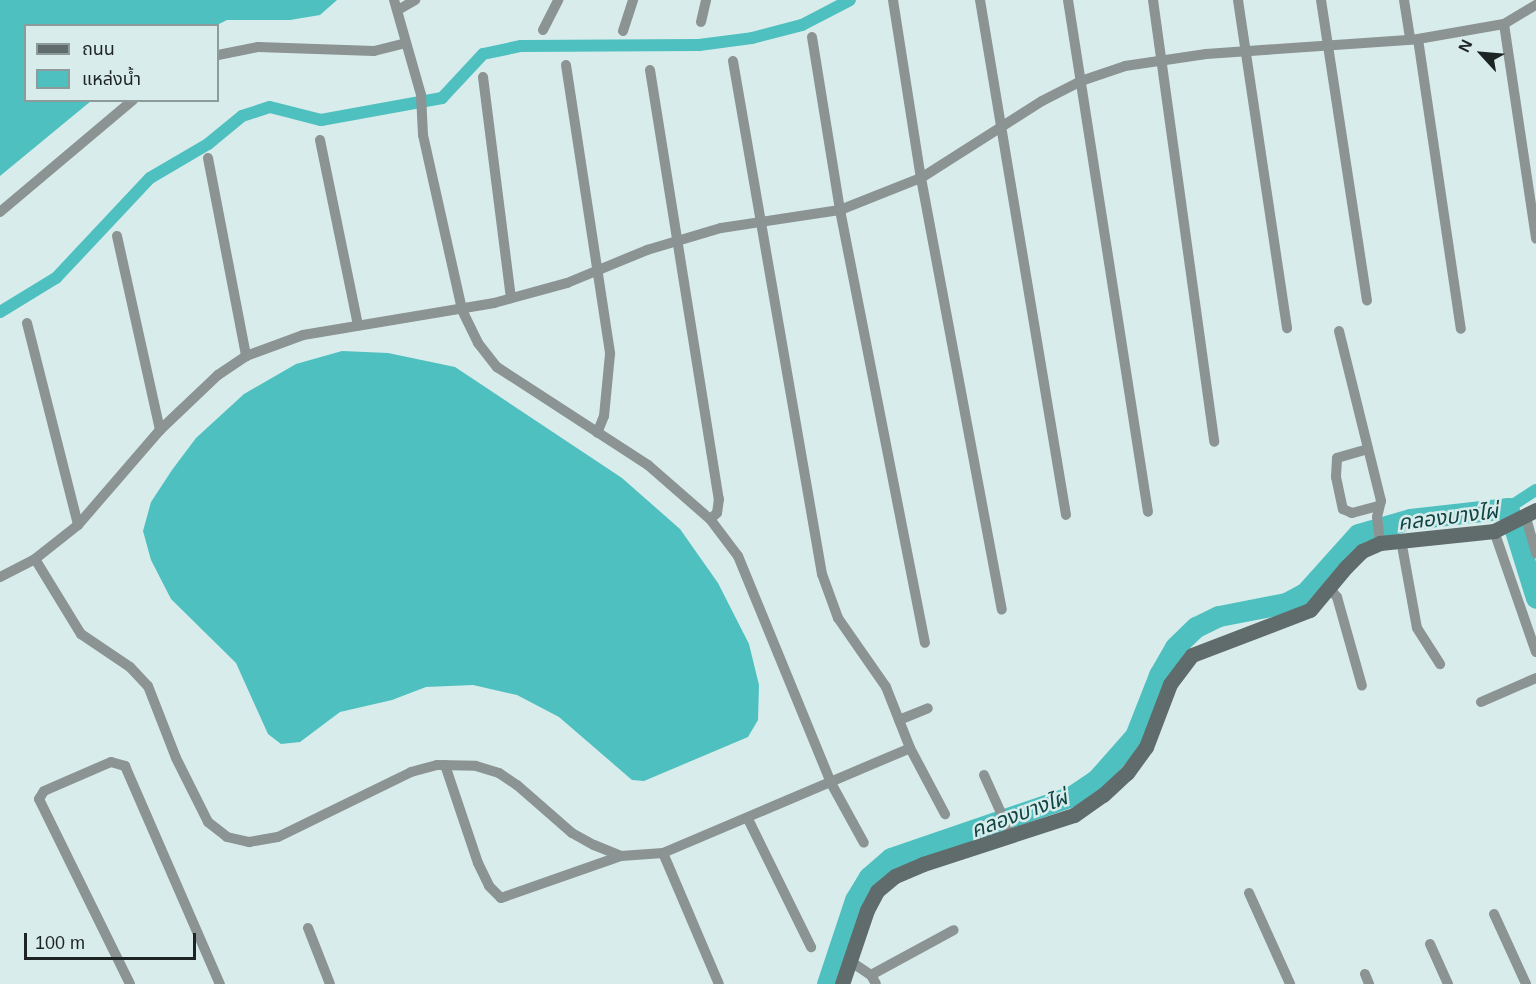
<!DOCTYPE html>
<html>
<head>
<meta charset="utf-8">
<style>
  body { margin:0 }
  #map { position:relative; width:1536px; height:984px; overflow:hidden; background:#d8eceb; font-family:Arial,"Noto Sans Thai",sans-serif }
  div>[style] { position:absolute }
  .water>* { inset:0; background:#4ec0bf }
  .canal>* { height:12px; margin:-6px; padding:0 6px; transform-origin:6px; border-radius:6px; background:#4ec0bf }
  .river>* { height:21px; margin:-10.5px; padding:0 10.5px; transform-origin:10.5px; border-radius:10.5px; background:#4ec0bf }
  .street>* { height:10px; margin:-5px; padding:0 5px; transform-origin:5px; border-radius:5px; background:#8b9393 }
  .secondary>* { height:15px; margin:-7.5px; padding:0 7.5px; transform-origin:7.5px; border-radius:7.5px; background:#606b6b }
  span { translate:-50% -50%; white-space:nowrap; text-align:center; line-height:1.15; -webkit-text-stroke:5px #d8eceb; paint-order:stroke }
  .water-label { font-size:21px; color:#114544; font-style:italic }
  .legend { position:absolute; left:24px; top:24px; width:195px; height:78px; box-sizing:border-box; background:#d8eceb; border:2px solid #8d9c9b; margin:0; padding:8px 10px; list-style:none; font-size:18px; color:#1d2424 }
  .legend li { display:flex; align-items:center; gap:12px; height:30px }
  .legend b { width:30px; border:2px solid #8d9c9b }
  .north { position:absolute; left:1452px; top:24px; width:60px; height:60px; -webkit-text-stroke:4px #d8eceb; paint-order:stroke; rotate:296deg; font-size:16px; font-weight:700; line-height:24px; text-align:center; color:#1d2424 }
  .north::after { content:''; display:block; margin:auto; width:21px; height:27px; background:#1d2424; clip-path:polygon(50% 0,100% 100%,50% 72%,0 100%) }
  .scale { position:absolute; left:24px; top:933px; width:172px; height:27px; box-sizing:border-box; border:3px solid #1d2424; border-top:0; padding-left:8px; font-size:18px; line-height:21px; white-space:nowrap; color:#1d2424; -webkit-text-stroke:4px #d8eceb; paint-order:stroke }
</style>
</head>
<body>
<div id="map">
  <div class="water">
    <i style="clip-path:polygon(0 0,337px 0,320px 15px,290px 20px,227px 20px,215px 26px,26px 26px,26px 100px,91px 101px,0 176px)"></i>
    <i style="clip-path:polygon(342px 351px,388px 353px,455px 367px,622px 478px,680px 529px,718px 583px,749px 644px,759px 685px,758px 720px,748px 737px,644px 781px,632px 780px,559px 717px,517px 695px,473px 685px,426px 687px,392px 700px,340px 712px,300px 742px,281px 744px,268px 734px,236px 663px,171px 599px,151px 560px,143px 531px,151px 502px,172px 470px,196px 438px,244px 394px,296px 364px)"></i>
  </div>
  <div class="canal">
    <i style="left:0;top:312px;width:66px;rotate:-31.3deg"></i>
    <i style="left:56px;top:278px;width:137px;rotate:-46.8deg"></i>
    <i style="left:150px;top:178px;width:67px;rotate:-30.4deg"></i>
    <i style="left:208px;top:144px;width:44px;rotate:-39.5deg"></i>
    <i style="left:242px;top:116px;width:29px;rotate:-18deg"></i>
    <i style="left:270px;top:107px;width:53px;rotate:14.3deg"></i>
    <i style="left:321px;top:120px;width:123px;rotate:-10.3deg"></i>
    <i style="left:442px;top:98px;width:60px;rotate:-47deg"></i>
    <i style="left:483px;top:54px;width:39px;rotate:-12deg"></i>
    <i style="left:521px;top:46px;width:178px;rotate:-0.3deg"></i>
    <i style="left:699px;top:45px;width:53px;rotate:-7.5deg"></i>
    <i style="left:752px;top:38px;width:52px;rotate:-14.6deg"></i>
    <i style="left:802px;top:25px;width:54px;rotate:-27.5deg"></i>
    <i style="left:1508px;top:508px;width:33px;rotate:-33deg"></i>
  </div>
  <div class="river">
    <i style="left:827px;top:984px;width:89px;rotate:-71.6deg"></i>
    <i style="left:855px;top:900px;width:27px;rotate:-59deg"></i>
    <i style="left:869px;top:877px;width:29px;rotate:-41deg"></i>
    <i style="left:891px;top:858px;width:191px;rotate:-18.9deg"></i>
    <i style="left:1072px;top:796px;width:30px;rotate:-34deg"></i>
    <i style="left:1097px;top:779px;width:57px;rotate:-48.5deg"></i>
    <i style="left:1135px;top:736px;width:66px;rotate:-68.5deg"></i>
    <i style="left:1159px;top:675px;width:32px;rotate:-60deg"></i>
    <i style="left:1175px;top:647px;width:29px;rotate:-44deg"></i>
    <i style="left:1196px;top:627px;width:25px;rotate:-26deg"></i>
    <i style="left:1219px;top:616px;width:68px;rotate:-11deg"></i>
    <i style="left:1286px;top:603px;width:21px;rotate:-28deg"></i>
    <i style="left:1305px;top:593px;width:79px;rotate:-48.1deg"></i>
    <i style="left:1358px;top:534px;width:54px;rotate:-16.1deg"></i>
    <i style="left:1410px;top:519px;width:99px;rotate:-6.4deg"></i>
    <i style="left:1508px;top:508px;width:94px;rotate:72.7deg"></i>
  </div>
  <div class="street">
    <i style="left:394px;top:0;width:99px;rotate:74.1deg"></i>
    <i style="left:421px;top:95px;width:40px;rotate:87.1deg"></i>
    <i style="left:423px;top:135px;width:179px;rotate:77.4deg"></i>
    <i style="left:462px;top:310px;width:37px;rotate:64deg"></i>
    <i style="left:478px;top:343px;width:31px;rotate:52deg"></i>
    <i style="left:497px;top:367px;width:180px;rotate:33deg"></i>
    <i style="left:648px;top:465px;width:82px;rotate:41.1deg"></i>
    <i style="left:710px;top:519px;width:46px;rotate:52.9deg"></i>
    <i style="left:738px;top:556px;width:245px;rotate:67.7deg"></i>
    <i style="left:831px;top:783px;width:68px;rotate:61.2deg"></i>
    <i style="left:893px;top:0;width:180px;rotate:81.1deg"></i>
    <i style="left:921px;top:178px;width:439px;rotate:79.4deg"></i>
    <i style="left:980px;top:0;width:522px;rotate:80.52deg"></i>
    <i style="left:1068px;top:0;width:518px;rotate:81.12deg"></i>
    <i style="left:1153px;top:0;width:446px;rotate:82.1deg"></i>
    <i style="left:1238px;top:0;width:332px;rotate:81.5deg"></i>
    <i style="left:1321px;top:0;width:304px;rotate:81.3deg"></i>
    <i style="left:1404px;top:0;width:39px;rotate:81deg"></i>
    <i style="left:398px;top:10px;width:20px;rotate:-30deg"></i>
    <i style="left:701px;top:22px;width:23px;rotate:-77deg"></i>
    <i style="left:1504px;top:24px;width:217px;rotate:81.5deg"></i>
    <i style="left:543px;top:30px;width:34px;rotate:-63deg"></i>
    <i style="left:623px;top:31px;width:33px;rotate:-72deg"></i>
    <i style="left:812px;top:37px;width:175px;rotate:80.8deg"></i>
    <i style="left:840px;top:210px;width:441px;rotate:78.9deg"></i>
    <i style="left:1418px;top:39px;width:293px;rotate:81.6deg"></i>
    <i style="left:218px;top:55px;width:41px;rotate:-11.3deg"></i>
    <i style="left:258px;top:47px;width:116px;rotate:2deg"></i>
    <i style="left:374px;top:51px;width:32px;rotate:-14deg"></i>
    <i style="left:733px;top:61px;width:521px;rotate:80.16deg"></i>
    <i style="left:822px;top:574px;width:47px;rotate:70deg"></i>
    <i style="left:838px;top:618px;width:84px;rotate:55.2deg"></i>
    <i style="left:886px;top:687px;width:66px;rotate:68.5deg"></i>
    <i style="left:910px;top:748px;width:75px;rotate:62.1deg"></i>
    <i style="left:566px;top:65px;width:292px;rotate:81.3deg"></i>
    <i style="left:610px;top:354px;width:62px;rotate:95.5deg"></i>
    <i style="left:604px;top:416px;width:18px;rotate:112deg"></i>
    <i style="left:650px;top:70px;width:435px;rotate:80.9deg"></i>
    <i style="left:719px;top:499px;width:14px;rotate:98deg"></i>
    <i style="left:717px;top:513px;width:9px;rotate:139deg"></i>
    <i style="left:483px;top:77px;width:223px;rotate:82.8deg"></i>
    <i style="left:320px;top:140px;width:189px;rotate:78.4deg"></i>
    <i style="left:208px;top:158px;width:202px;rotate:79.1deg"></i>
    <i style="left:0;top:212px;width:174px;rotate:-40.1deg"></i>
    <i style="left:117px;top:236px;width:199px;rotate:77.5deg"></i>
    <i style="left:27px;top:323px;width:208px;rotate:75.8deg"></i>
    <i style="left:1339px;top:331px;width:175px;rotate:76.1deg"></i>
    <i style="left:1381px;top:501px;width:16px;rotate:104deg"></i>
    <i style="left:1377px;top:517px;width:26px;rotate:83deg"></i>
    <i style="left:1368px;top:449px;width:32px;rotate:164deg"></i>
    <i style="left:1337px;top:458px;width:19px;rotate:93deg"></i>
    <i style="left:1336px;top:477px;width:33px;rotate:78deg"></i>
    <i style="left:1343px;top:509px;width:10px;rotate:24deg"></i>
    <i style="left:1352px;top:513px;width:27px;rotate:-15deg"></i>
    <i style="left:1526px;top:518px;width:37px;rotate:74deg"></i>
    <i style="left:1494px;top:531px;width:128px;rotate:70.9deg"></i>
    <i style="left:1401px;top:540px;width:89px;rotate:79.7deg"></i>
    <i style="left:1417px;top:628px;width:43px;rotate:57.4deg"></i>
    <i style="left:35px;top:559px;width:88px;rotate:58.5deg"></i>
    <i style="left:81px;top:634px;width:59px;rotate:34deg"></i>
    <i style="left:130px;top:667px;width:26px;rotate:47deg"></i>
    <i style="left:148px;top:686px;width:77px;rotate:68.7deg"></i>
    <i style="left:176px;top:758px;width:72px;rotate:63.4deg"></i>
    <i style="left:208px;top:822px;width:24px;rotate:38deg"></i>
    <i style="left:227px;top:837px;width:23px;rotate:13deg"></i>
    <i style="left:249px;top:842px;width:29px;rotate:-10deg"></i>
    <i style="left:278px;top:837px;width:148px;rotate:-26deg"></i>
    <i style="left:411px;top:772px;width:27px;rotate:-15deg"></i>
    <i style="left:437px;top:765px;width:39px;rotate:1deg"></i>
    <i style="left:476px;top:766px;width:24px;rotate:17deg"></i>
    <i style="left:499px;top:773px;width:22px;rotate:34deg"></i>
    <i style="left:517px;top:785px;width:73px;rotate:41.1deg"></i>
    <i style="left:572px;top:833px;width:25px;rotate:29deg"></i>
    <i style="left:594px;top:845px;width:29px;rotate:22deg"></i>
    <i style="left:621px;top:856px;width:42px;rotate:-4.1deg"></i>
    <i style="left:663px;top:853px;width:268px;rotate:-23deg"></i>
    <i style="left:0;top:577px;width:39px;rotate:-27deg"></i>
    <i style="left:35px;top:559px;width:55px;rotate:-38.3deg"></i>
    <i style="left:78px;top:525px;width:125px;rotate:-49.2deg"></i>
    <i style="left:160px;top:430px;width:80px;rotate:-43.5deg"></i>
    <i style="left:218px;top:375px;width:34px;rotate:-34deg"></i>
    <i style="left:246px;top:356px;width:61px;rotate:-20.2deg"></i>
    <i style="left:303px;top:335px;width:194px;rotate:-9.5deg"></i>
    <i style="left:494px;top:303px;width:76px;rotate:-15.3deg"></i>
    <i style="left:567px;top:283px;width:87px;rotate:-22.4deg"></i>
    <i style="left:647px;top:250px;width:77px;rotate:-16.6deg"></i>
    <i style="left:721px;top:228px;width:120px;rotate:-8.6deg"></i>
    <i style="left:840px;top:210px;width:87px;rotate:-21.6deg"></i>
    <i style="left:921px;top:178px;width:143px;rotate:-32.5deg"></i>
    <i style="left:1042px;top:101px;width:44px;rotate:-27.1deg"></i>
    <i style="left:1081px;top:81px;width:46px;rotate:-18.8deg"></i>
    <i style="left:1125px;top:66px;width:82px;rotate:-8.4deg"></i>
    <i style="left:1206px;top:54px;width:213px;rotate:-4deg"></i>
    <i style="left:1418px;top:39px;width:87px;rotate:-9.9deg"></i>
    <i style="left:1504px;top:24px;width:37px;rotate:-31deg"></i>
    <i style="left:1330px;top:589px;width:11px;rotate:49deg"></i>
    <i style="left:1337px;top:597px;width:92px;rotate:74.3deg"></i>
    <i style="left:1481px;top:702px;width:60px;rotate:-23.6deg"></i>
    <i style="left:899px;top:720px;width:31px;rotate:-22deg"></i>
    <i style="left:445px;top:765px;width:103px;rotate:71.4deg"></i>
    <i style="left:478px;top:863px;width:25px;rotate:64deg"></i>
    <i style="left:489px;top:886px;width:17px;rotate:45deg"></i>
    <i style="left:501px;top:898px;width:127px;rotate:-19.3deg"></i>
    <i style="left:984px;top:775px;width:66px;rotate:65.8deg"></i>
    <i style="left:748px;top:819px;width:143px;rotate:63.8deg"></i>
    <i style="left:663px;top:853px;width:142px;rotate:66.9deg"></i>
    <i style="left:1249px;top:893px;width:100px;rotate:65.7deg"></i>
    <i style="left:1494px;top:914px;width:77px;rotate:65.4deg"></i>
    <i style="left:308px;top:928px;width:60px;rotate:68.6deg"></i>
    <i style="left:1430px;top:944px;width:44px;rotate:65.8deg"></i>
    <i style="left:850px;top:961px;width:25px;rotate:34deg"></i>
    <i style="left:871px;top:975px;width:10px;rotate:61deg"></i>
    <i style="left:1365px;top:974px;width:11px;rotate:68deg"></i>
    <i style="left:871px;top:975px;width:94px;rotate:-28.5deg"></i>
    <i style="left:130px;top:984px;width:206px;rotate:-116.2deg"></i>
    <i style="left:39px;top:799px;width:9px;rotate:-58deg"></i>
    <i style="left:44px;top:791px;width:73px;rotate:-23.4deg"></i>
    <i style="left:111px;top:762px;width:15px;rotate:16deg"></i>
    <i style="left:125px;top:766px;width:238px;rotate:66.5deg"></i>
  </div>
  <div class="secondary">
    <i style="left:842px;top:984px;width:78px;rotate:-71.3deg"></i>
    <i style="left:867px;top:910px;width:21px;rotate:-62deg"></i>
    <i style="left:877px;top:891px;width:23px;rotate:-40deg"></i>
    <i style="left:895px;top:876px;width:30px;rotate:-23deg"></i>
    <i style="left:923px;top:864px;width:159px;rotate:-18deg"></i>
    <i style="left:1074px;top:815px;width:35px;rotate:-35deg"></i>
    <i style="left:1103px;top:795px;width:33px;rotate:-43deg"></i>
    <i style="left:1127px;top:773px;width:32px;rotate:-54deg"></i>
    <i style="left:1146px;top:747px;width:67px;rotate:-69.1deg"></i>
    <i style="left:1170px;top:684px;width:36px;rotate:-53deg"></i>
    <i style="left:1192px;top:655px;width:126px;rotate:-20.9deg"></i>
    <i style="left:1310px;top:610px;width:56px;rotate:-50.1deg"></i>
    <i style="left:1346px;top:567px;width:23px;rotate:-45deg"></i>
    <i style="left:1362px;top:551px;width:20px;rotate:-24deg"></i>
    <i style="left:1380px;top:543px;width:115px;rotate:-6deg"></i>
    <i style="left:1494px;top:531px;width:47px;rotate:-26.6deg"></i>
  </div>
  <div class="water-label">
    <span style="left:1448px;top:517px;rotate:-7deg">คลองบางไผ่</span>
    <span style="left:1019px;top:814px;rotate:-20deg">คลองบางไผ่</span>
  </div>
  <ul class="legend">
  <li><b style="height:8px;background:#606b6b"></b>ถนน</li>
  <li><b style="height:16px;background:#4ec0bf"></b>แหล่งน้ำ</li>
  </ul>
  <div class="north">N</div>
  <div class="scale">100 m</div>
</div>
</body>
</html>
